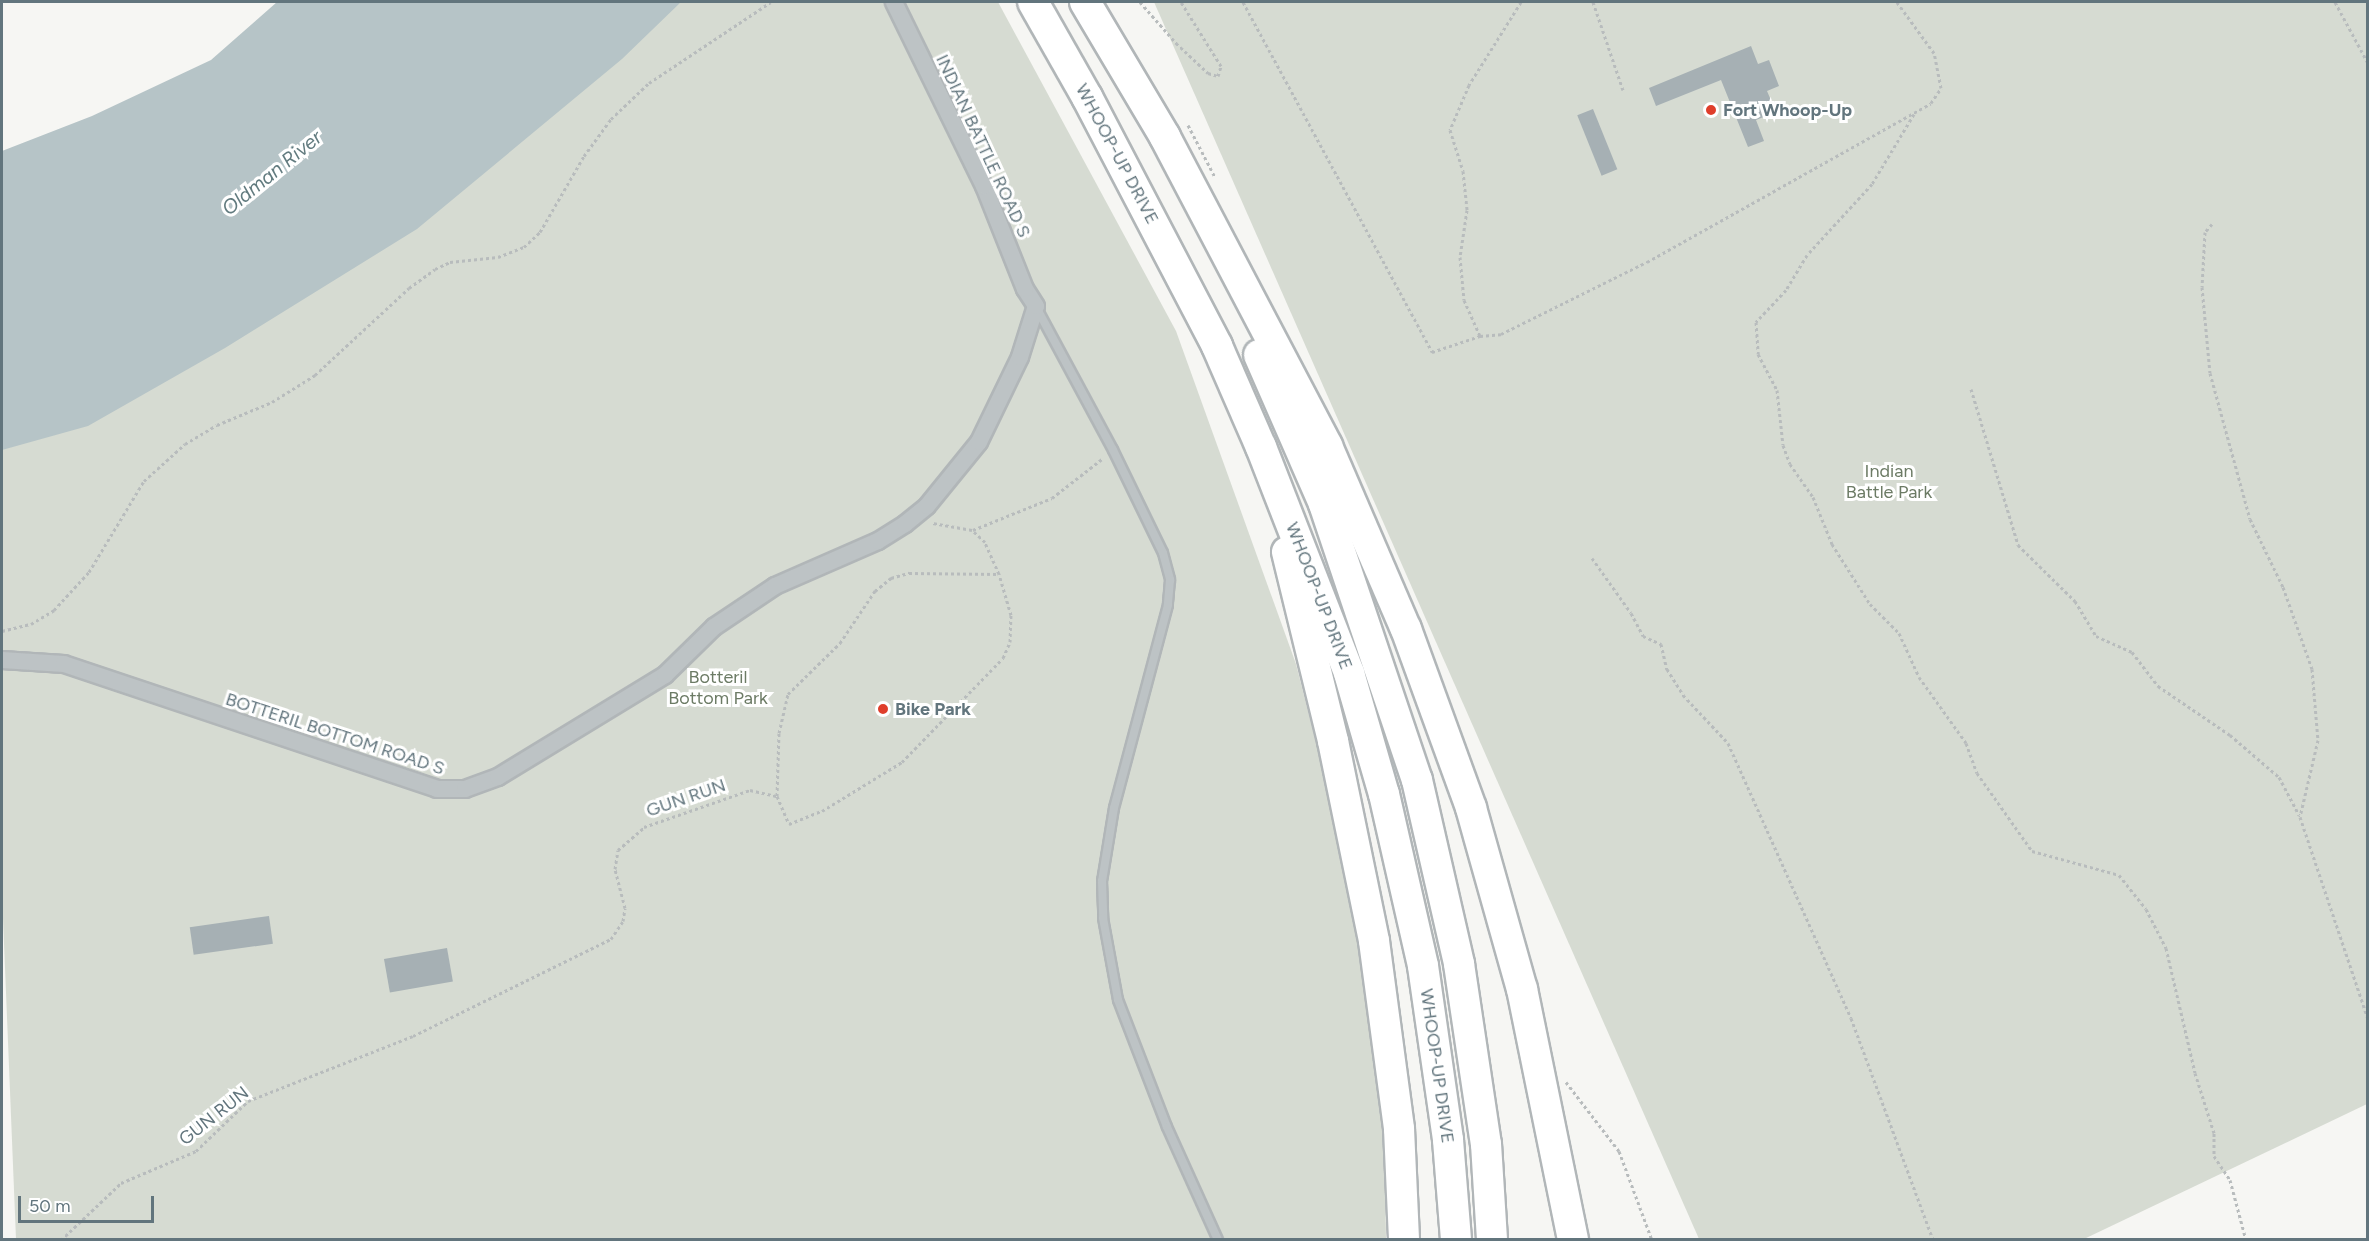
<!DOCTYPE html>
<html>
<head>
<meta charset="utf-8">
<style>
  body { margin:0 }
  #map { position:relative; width:2369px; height:1241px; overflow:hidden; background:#f6f6f3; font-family:Figtree,sans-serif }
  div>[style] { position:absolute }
  .green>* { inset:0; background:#d6dbd2 }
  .water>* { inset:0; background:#b6c4c7 }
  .building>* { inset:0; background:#a6b0b4; transform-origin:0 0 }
  .path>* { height:3px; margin-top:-1.5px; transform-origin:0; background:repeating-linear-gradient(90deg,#b8bcbd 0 3px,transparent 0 6px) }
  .roads { filter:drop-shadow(2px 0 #b1b6b8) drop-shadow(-2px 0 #b1b6b8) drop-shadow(0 2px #b1b6b8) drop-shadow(0 -2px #b1b6b8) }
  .service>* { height:8px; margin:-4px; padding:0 4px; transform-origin:4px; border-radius:4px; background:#bdc3c5 }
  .minor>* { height:16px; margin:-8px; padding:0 8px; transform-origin:8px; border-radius:8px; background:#bdc3c5 }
  .motorway>* { height:30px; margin:-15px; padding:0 15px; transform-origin:15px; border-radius:15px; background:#fff }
  .dots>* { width:16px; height:16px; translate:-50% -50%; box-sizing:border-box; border:3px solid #fff; border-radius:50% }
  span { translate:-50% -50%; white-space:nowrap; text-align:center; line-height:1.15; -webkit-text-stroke:6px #fff; paint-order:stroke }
  .poi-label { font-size:18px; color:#62757d; font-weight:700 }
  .left { translate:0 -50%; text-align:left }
  .street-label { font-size:18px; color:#62757d }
  .park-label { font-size:18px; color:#6c7b65 }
  .water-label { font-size:20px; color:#627b7f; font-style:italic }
  .frame { position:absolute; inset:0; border:3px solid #62757d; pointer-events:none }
  .scale { position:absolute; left:18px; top:1196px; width:136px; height:27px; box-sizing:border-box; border:3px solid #62757d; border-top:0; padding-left:8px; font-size:18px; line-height:21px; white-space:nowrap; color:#62757d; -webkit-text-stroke:4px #fff; paint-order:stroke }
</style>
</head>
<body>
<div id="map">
  <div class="green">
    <i style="clip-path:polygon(671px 2px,998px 2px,1176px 331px,1296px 664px,1383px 1005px,1386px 1239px,16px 1239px,2px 894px,2px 445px)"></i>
    <i style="clip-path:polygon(1154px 2px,2367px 2px,2367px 1104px,2084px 1239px,1699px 1239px)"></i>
  </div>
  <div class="water">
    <i style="clip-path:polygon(277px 2px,681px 2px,622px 59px,417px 229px,225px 348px,88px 426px,2px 450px,2px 151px,92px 116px,211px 60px)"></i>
  </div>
  <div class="building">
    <i style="clip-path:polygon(1751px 46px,1758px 64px,1769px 60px,1779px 86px,1767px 91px,1776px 112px,1756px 120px,1764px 141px,1748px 147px,1721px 80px,1656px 106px,1649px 88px)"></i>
    <i style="left:1593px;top:109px;width:65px;height:17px;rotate:68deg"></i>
    <i style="left:269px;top:916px;width:28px;height:80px;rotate:82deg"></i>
    <i style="left:447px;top:948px;width:34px;height:64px;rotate:80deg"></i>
  </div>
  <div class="path">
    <i style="left:1140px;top:2px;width:55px;rotate:48.7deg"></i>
    <i style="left:1176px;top:43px;width:44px;rotate:43.2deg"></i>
    <i style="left:1208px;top:73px;width:10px;rotate:17deg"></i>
    <i style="left:1218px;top:76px;width:10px;rotate:-73deg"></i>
    <i style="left:1221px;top:66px;width:75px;rotate:-122deg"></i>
    <i style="left:1243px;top:2px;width:398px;rotate:61.6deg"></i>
    <i style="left:1432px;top:352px;width:51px;rotate:-18.4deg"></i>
    <i style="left:1521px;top:2px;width:98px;rotate:122.1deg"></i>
    <i style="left:1469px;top:85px;width:49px;rotate:112.9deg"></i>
    <i style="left:1450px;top:130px;width:43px;rotate:72.4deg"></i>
    <i style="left:1463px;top:171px;width:39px;rotate:84deg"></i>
    <i style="left:1467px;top:210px;width:48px;rotate:98.5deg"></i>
    <i style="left:1460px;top:257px;width:43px;rotate:84.7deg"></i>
    <i style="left:1464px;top:300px;width:39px;rotate:66deg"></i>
    <i style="left:1480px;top:336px;width:21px;rotate:-5deg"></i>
    <i style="left:1501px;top:334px;width:163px;rotate:-26.3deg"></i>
    <i style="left:1647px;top:262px;width:325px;rotate:-29.2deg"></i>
    <i style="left:1931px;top:103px;width:18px;rotate:-56deg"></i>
    <i style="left:1941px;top:88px;width:36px;rotate:-101deg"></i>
    <i style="left:1934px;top:53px;width:63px;rotate:-126deg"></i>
    <i style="left:1593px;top:2px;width:93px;rotate:71.2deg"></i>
    <i style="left:2335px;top:2px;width:69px;rotate:61.6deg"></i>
    <i style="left:1914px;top:114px;width:82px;rotate:121deg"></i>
    <i style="left:1872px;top:184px;width:96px;rotate:132.5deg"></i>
    <i style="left:1807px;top:255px;width:41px;rotate:121deg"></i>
    <i style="left:1786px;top:290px;width:44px;rotate:133.2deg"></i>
    <i style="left:1756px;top:322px;width:32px;rotate:86deg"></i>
    <i style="left:1758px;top:354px;width:41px;rotate:62.2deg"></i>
    <i style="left:1777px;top:390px;width:55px;rotate:83.8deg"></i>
    <i style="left:1783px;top:445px;width:20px;rotate:70deg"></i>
    <i style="left:1790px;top:464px;width:40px;rotate:55.1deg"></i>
    <i style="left:1813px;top:497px;width:51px;rotate:68deg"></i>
    <i style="left:1832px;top:544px;width:71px;rotate:57.7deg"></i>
    <i style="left:1870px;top:604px;width:41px;rotate:45deg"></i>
    <i style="left:1899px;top:633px;width:48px;rotate:65.6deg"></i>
    <i style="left:1919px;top:677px;width:81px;rotate:54.5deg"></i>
    <i style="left:1966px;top:743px;width:32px;rotate:70deg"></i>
    <i style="left:1977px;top:773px;width:95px;rotate:54.8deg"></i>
    <i style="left:2032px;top:851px;width:90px;rotate:15.4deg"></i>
    <i style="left:2119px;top:875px;width:43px;rotate:51.5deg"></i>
    <i style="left:2146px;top:909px;width:44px;rotate:62.9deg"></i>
    <i style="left:2166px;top:948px;width:128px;rotate:76.9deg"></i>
    <i style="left:2195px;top:1073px;width:63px;rotate:72.4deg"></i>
    <i style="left:2214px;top:1133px;width:23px;rotate:90deg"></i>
    <i style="left:2214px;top:1156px;width:29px;rotate:56deg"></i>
    <i style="left:2230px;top:1180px;width:62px;rotate:75.1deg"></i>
    <i style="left:1188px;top:125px;width:59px;rotate:62.6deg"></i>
    <i style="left:2212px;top:224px;width:11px;rotate:131deg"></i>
    <i style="left:2205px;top:232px;width:55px;rotate:93.1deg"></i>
    <i style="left:2202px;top:287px;width:86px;rotate:84.7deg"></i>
    <i style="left:2210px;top:373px;width:151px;rotate:74.7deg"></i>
    <i style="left:2250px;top:519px;width:76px;rotate:64.1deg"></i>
    <i style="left:2283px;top:587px;width:87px;rotate:70.5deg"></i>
    <i style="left:2312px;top:669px;width:71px;rotate:85.2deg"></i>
    <i style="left:2318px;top:740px;width:79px;rotate:103.2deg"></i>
    <i style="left:2300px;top:817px;width:213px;rotate:71.4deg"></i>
    <i style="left:1971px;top:389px;width:163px;rotate:73.2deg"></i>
    <i style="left:2018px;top:545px;width:80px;rotate:44.5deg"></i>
    <i style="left:2075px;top:601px;width:41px;rotate:59deg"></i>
    <i style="left:2096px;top:636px;width:39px;rotate:24deg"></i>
    <i style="left:2132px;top:652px;width:43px;rotate:52.6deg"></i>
    <i style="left:2158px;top:686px;width:87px;rotate:34.2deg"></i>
    <i style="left:2230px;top:735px;width:65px;rotate:40.6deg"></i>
    <i style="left:2279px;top:777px;width:43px;rotate:62.2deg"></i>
    <i style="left:973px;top:530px;width:85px;rotate:-22.1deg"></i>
    <i style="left:1052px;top:498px;width:63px;rotate:-38deg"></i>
    <i style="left:1592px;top:558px;width:67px;rotate:54.7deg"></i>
    <i style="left:1631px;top:613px;width:26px;rotate:62deg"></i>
    <i style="left:1643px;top:636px;width:20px;rotate:24deg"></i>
    <i style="left:1661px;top:644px;width:26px;rotate:77deg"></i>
    <i style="left:1667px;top:669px;width:31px;rotate:58deg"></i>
    <i style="left:1683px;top:695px;width:66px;rotate:46.8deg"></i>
    <i style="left:1728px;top:743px;width:301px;rotate:65.9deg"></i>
    <i style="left:1851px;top:1018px;width:237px;rotate:69.7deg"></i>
    <i style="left:2px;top:631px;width:30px;rotate:-14deg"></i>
    <i style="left:31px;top:624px;width:27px;rotate:-31deg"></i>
    <i style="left:54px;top:610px;width:52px;rotate:-47.4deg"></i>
    <i style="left:89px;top:572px;width:106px;rotate:-58.9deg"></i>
    <i style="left:144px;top:481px;width:55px;rotate:-42.1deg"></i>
    <i style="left:185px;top:444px;width:37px;rotate:-31deg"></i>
    <i style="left:217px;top:425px;width:60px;rotate:-22.7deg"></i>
    <i style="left:272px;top:402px;width:51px;rotate:-32.1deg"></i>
    <i style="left:315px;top:375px;width:128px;rotate:-42.8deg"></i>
    <i style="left:409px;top:288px;width:32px;rotate:-36deg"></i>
    <i style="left:435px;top:269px;width:17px;rotate:-25deg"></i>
    <i style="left:450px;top:262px;width:48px;rotate:-5.9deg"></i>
    <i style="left:498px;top:257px;width:28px;rotate:-21deg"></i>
    <i style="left:524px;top:247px;width:22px;rotate:-43deg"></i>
    <i style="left:540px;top:232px;width:88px;rotate:-59.9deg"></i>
    <i style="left:584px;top:156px;width:46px;rotate:-53.9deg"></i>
    <i style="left:611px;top:119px;width:52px;rotate:-43.5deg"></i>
    <i style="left:649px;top:83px;width:146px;rotate:-33.6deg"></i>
    <i style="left:777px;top:796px;width:63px;rotate:-88.2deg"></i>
    <i style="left:779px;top:733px;width:40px;rotate:-77deg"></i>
    <i style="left:788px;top:694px;width:73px;rotate:-44.4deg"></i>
    <i style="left:840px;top:643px;width:63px;rotate:-56.1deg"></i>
    <i style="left:875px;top:591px;width:21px;rotate:-39deg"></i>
    <i style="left:891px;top:578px;width:19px;rotate:-16deg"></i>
    <i style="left:909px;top:573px;width:90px;rotate:0.6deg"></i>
    <i style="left:1566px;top:1082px;width:87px;rotate:52.5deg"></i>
    <i style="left:1619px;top:1151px;width:95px;rotate:69.7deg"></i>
    <i style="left:61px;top:1240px;width:83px;rotate:-43.5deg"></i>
    <i style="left:121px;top:1183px;width:82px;rotate:-23.1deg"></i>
    <i style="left:196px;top:1151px;width:72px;rotate:-43.9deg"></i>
    <i style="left:248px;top:1101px;width:177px;rotate:-21.5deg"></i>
    <i style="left:413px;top:1036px;width:220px;rotate:-26.1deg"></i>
    <i style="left:611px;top:939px;width:22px;rotate:-56deg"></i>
    <i style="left:623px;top:921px;width:13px;rotate:-81deg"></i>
    <i style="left:625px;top:908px;width:40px;rotate:-104.4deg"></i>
    <i style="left:615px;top:869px;width:19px;rotate:-81deg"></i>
    <i style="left:618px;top:850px;width:35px;rotate:-41deg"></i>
    <i style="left:644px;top:827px;width:112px;rotate:-19.2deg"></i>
    <i style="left:750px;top:790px;width:28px;rotate:13deg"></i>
    <i style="left:777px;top:796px;width:30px;rotate:67deg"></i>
    <i style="left:789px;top:824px;width:35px;rotate:-22deg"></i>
    <i style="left:822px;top:811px;width:94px;rotate:-31.5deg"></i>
    <i style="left:902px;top:762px;width:145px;rotate:-45.8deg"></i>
    <i style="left:1003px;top:658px;width:17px;rotate:-66deg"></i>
    <i style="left:1010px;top:642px;width:27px;rotate:-88deg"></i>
    <i style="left:1011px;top:615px;width:43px;rotate:-106.3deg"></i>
    <i style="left:999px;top:574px;width:35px;rotate:-114deg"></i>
    <i style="left:985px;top:542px;width:18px;rotate:-137deg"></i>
    <i style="left:972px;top:530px;width:40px;rotate:-170deg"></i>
  </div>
  <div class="roads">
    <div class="service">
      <i style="left:1036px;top:307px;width:162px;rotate:61.7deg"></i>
      <i style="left:1113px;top:450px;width:114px;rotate:64.1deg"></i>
      <i style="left:1163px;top:553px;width:28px;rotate:75deg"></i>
      <i style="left:1170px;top:580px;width:25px;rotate:95deg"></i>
      <i style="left:1168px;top:605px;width:210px;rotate:104.9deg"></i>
      <i style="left:1114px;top:808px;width:74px;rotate:99.3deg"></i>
      <i style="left:1102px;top:881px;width:37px;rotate:88deg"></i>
      <i style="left:1103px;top:918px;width:83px;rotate:79.6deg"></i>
      <i style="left:1118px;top:1000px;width:136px;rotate:68.9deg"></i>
      <i style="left:1167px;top:1127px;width:124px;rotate:65.7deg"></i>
    </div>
    <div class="minor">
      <i style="left:2px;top:660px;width:62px;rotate:3.7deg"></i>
      <i style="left:64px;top:664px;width:393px;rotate:18.5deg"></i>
      <i style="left:437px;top:789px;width:28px"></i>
      <i style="left:465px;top:789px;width:35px;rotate:-20deg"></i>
      <i style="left:498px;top:777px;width:196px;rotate:-31.4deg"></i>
      <i style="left:665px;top:675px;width:69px;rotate:-44.4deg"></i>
      <i style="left:714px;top:627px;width:73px;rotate:-33.9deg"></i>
      <i style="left:775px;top:586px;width:112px;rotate:-23.6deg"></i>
      <i style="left:878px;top:541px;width:32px;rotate:-32deg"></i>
      <i style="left:905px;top:524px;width:28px;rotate:-39deg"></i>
      <i style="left:927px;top:506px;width:82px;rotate:-50.9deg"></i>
      <i style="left:979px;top:442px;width:94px;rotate:-64.2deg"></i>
      <i style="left:1020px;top:357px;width:53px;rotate:-72.6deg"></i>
      <i style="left:1036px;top:306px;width:20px;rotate:-123deg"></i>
      <i style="left:1025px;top:289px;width:111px;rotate:-111.7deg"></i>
      <i style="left:984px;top:186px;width:205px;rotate:-116.1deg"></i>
    </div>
    <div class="motorway">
      <i style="left:1033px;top:2px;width:109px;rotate:60.4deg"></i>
      <i style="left:1087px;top:97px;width:281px;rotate:62.4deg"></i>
      <i style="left:1217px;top:346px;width:110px;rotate:66.5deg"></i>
      <i style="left:1261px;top:447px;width:243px;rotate:68.7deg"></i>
      <i style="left:1349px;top:673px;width:126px;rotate:73.9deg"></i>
      <i style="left:1384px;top:794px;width:176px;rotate:77.2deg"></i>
      <i style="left:1423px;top:966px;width:176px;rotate:81.8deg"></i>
      <i style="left:1448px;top:1140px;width:100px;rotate:85.4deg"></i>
      <i style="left:1085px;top:2px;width:157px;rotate:59.3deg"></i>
      <i style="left:1165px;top:137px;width:349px;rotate:62.3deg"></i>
      <i style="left:1327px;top:446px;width:199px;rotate:66.7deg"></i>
      <i style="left:1406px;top:629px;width:190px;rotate:70deg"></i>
      <i style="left:1471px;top:808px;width:188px;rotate:74.3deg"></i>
      <i style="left:1522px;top:989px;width:256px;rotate:78.5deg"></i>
      <i style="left:1259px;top:355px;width:163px;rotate:66.4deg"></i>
      <i style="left:1324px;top:504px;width:291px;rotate:71.4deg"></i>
      <i style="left:1417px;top:780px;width:189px;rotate:77.1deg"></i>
      <i style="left:1459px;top:964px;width:182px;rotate:81.5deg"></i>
      <i style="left:1486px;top:1144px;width:96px;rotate:86.4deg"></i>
      <i style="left:1287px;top:552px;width:195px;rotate:76.3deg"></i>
      <i style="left:1333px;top:741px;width:204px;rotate:78.4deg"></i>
      <i style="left:1374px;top:941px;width:190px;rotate:82.4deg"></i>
      <i style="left:1399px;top:1129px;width:111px;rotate:87.4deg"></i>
    </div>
  </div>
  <div class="dots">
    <i style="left:1711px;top:110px;background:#df3e2b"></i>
    <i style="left:883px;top:709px;background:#df3e2b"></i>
  </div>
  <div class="poi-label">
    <span class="left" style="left:1723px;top:110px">Fort Whoop-Up</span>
    <span class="left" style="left:895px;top:709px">Bike Park</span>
  </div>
  <div class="street-label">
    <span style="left:983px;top:146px;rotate:65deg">INDIAN BATTLE ROAD S</span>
    <span style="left:1117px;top:154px;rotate:62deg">WHOOP-UP DRIVE</span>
    <span style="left:1319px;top:596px;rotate:69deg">WHOOP-UP DRIVE</span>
    <span style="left:335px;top:734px;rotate:18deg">BOTTERIL BOTTOM ROAD S</span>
    <span style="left:686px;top:798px;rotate:-19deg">GUN RUN</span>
    <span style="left:1437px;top:1066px;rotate:82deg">WHOOP-UP DRIVE</span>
    <span style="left:214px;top:1116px;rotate:-38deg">GUN RUN</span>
  </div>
  <div class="park-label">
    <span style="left:1889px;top:482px">Indian<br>Battle Park</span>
    <span style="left:718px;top:688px">Botteril<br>Bottom Park</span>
  </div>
  <div class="water-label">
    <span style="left:272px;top:173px;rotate:-39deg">Oldman River</span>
  </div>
  <div class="frame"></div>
  <div class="scale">50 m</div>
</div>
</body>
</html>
